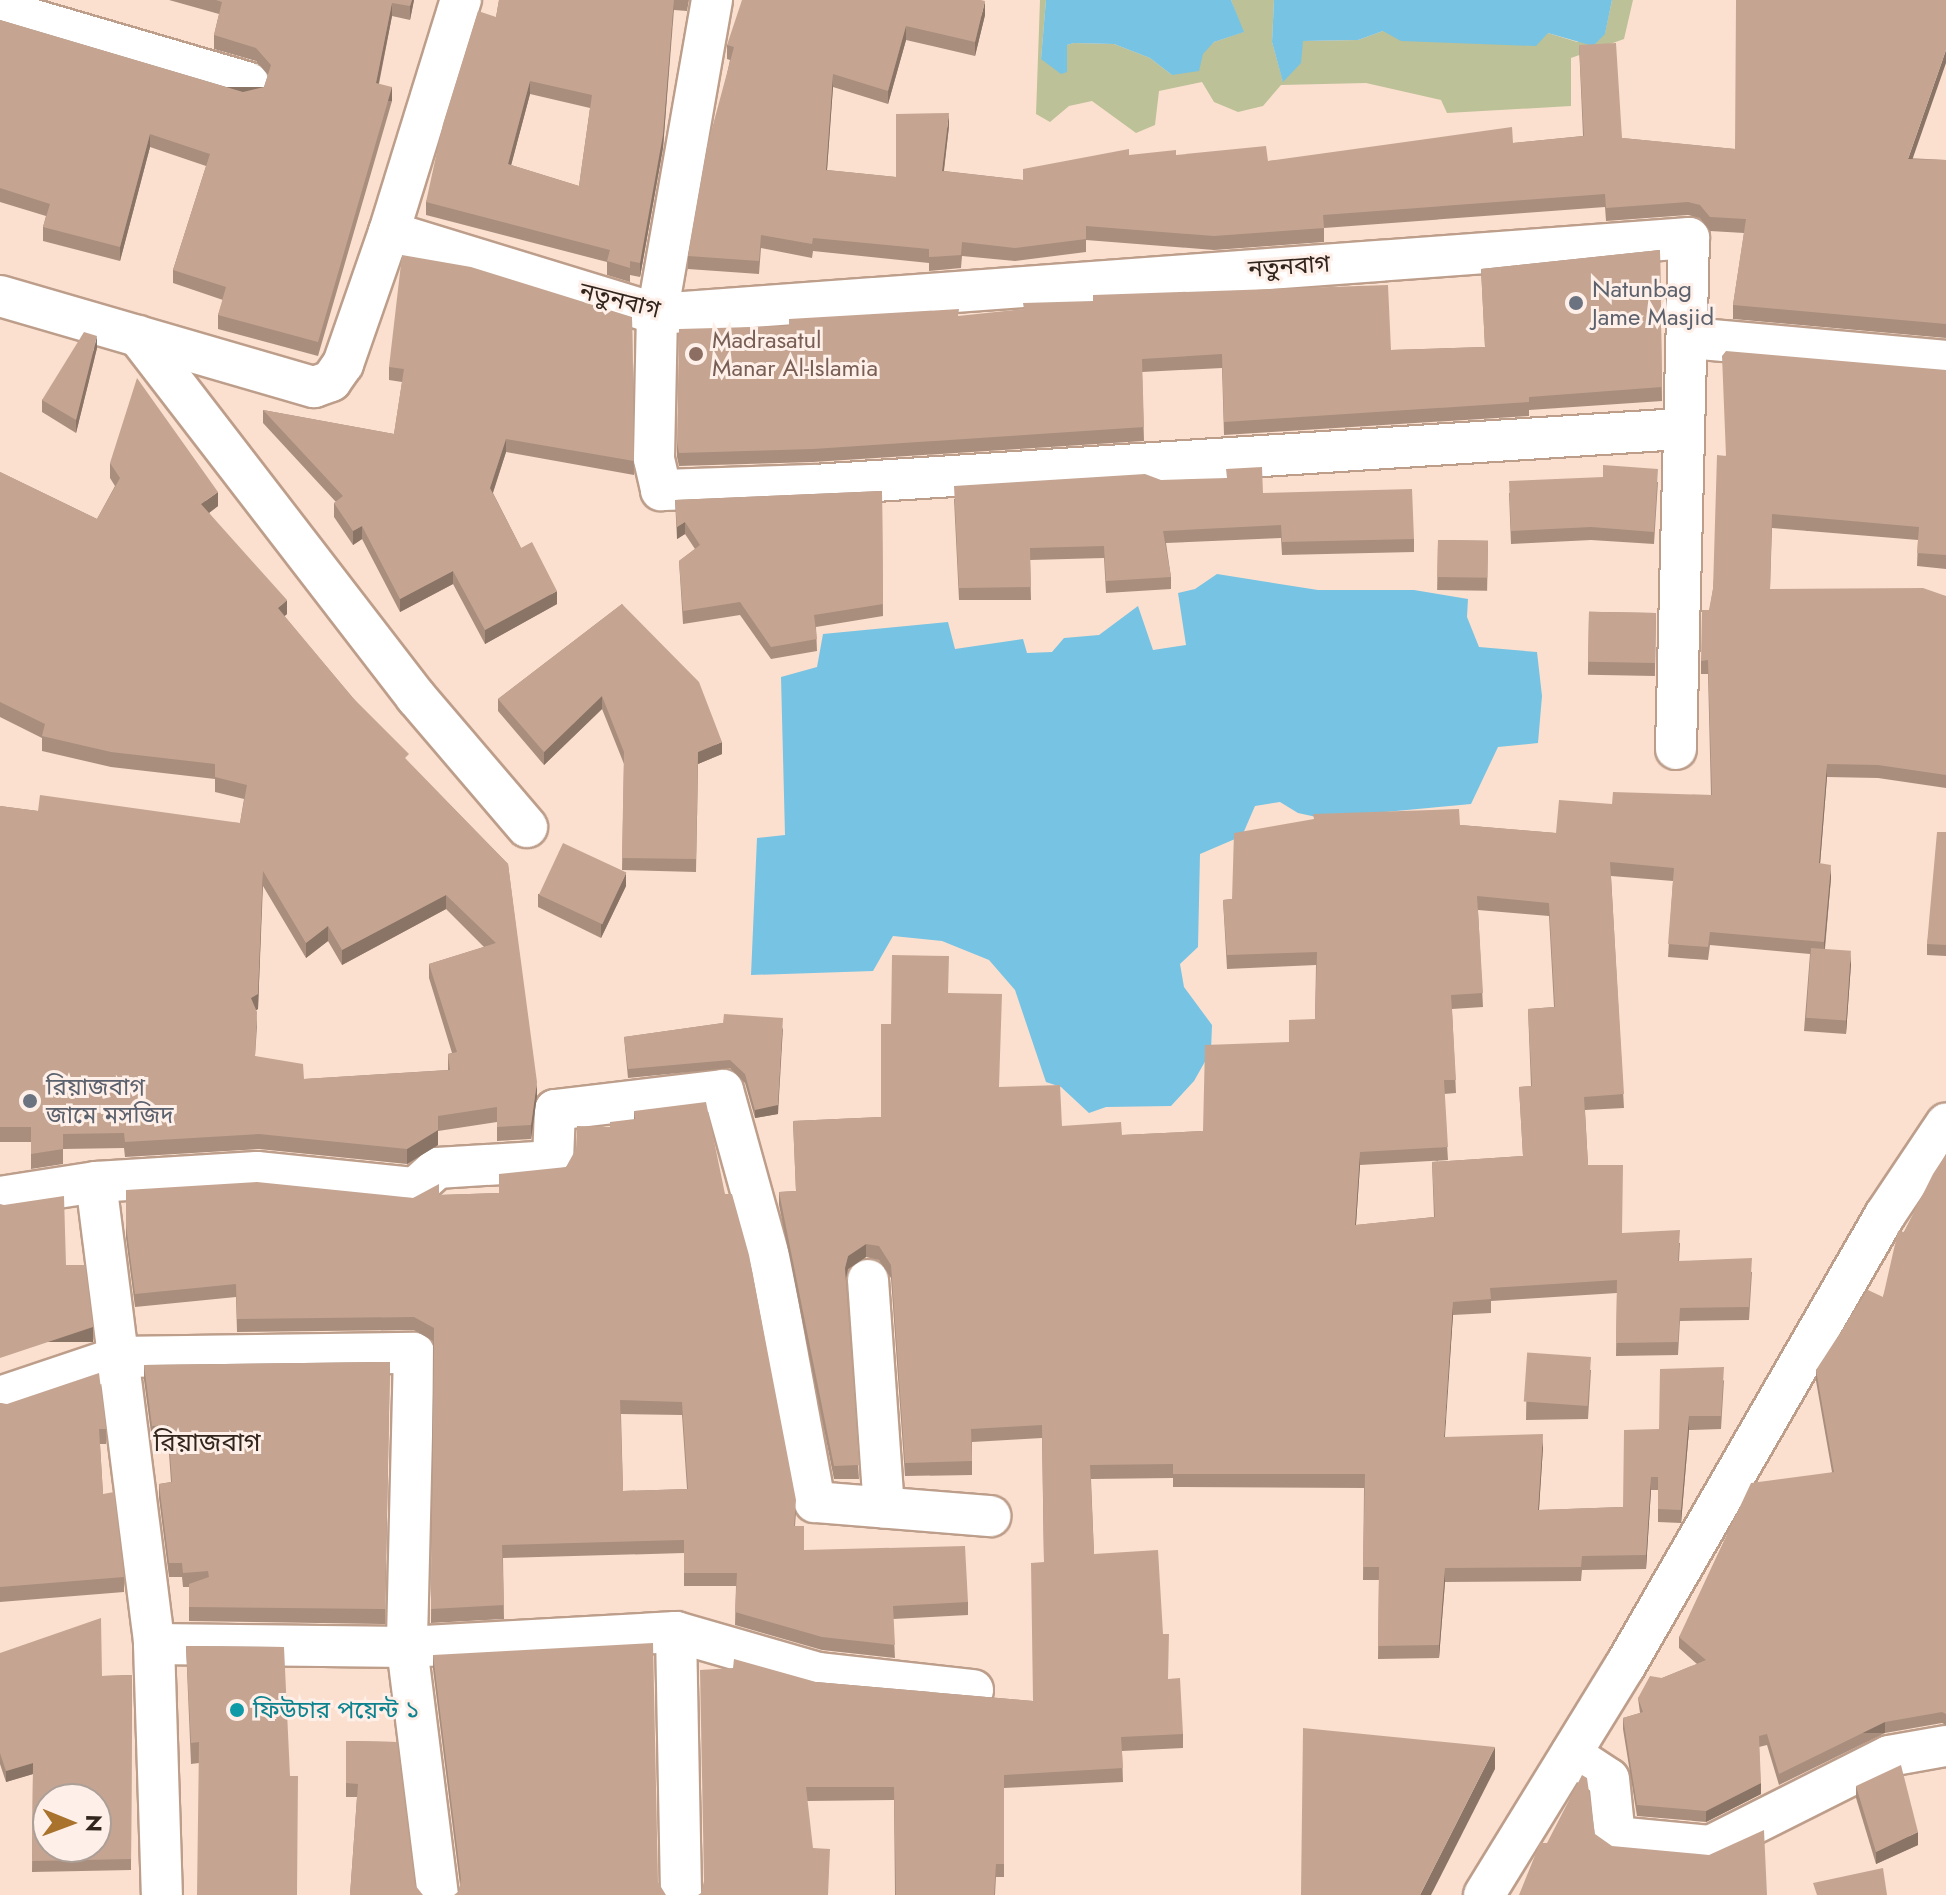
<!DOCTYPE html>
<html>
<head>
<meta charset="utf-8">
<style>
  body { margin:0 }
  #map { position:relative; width:1946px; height:1895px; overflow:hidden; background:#fbe0d0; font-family:Jost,"Noto Sans Bengali",sans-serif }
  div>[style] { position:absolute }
  .green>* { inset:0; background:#bcc197 }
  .water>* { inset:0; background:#77c3e3 }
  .roads { filter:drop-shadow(2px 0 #bd9e8b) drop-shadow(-2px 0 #bd9e8b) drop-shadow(0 2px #bd9e8b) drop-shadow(0 -2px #bd9e8b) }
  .minor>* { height:40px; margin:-20px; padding:0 20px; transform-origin:20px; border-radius:20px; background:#fff }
  .wall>* { inset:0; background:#a98e7e; transform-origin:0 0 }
  .shaded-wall>* { inset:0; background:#8a7466; transform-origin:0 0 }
  .building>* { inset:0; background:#c5a592; transform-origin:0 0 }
  .dots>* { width:22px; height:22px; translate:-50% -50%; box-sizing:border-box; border:4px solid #fef0e8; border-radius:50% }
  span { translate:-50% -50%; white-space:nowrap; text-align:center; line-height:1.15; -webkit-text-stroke:6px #fef0e8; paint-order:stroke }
  .street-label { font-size:24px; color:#31251d }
  .worship-label { font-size:24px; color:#5b616d }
  .left { translate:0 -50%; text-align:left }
  .education-label { font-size:24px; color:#785e54 }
  .culture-label { font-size:24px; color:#0d838f }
  .neighbourhood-label { font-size:26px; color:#31251d }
  .north { position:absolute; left:32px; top:1783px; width:80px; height:80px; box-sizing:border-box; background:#fef0e8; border:2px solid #ac9f97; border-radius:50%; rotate:91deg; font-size:22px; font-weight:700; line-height:32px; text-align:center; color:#31251d }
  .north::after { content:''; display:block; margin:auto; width:28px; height:36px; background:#a9732d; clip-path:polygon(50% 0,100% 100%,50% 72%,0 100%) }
</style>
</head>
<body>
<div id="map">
  <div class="green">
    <i style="clip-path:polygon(1040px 0,1046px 0,1041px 59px,1065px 55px,1067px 45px,1074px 43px,1114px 44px,1150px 58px,1172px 75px,1214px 42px,1243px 32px,1231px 0,1274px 0,1272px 42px,1283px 81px,1303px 41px,1358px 40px,1383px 31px,1548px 33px,1577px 42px,1605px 33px,1612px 0,1633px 0,1624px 39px,1571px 58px,1571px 106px,1447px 113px,1441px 100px,1366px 83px,1281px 85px,1263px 106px,1238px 112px,1214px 102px,1202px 82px,1159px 91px,1155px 125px,1136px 133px,1092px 101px,1069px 106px,1050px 122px,1036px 114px)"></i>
  </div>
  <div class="water">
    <i style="clip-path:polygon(1046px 0,1231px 0,1244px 32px,1214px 42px,1203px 54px,1199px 71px,1172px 75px,1150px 58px,1114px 44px,1074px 43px,1067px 45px,1067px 72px,1061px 74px,1041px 59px)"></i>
    <i style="clip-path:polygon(1274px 0,1612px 0,1605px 34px,1593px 46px,1548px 33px,1536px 46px,1401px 41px,1383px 31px,1358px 40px,1303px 41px,1301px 63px,1283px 82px,1272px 42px)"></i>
    <i style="clip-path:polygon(1217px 574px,1318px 590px,1414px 590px,1468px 599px,1467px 617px,1479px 647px,1537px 652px,1542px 696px,1538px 743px,1498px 747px,1471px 804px,1321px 818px,1298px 813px,1280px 802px,1255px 806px,1242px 836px,1200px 854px,1198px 947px,1180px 964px,1184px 987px,1212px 1025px,1211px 1051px,1194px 1081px,1171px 1106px,1106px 1107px,1089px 1113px,1061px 1087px,1046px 1082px,1015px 990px,989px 960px,942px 941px,893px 936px,873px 971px,751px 975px,757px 838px,785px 835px,781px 677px,817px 667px,823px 634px,948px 622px,955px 649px,1023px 639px,1027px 653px,1052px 652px,1064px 638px,1099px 635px,1138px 606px,1153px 650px,1186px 645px,1178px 593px,1195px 589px)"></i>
  </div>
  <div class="roads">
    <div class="minor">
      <i style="left:712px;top:0;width:319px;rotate:99.9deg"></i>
      <i style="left:657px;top:314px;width:145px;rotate:91.2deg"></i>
      <i style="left:654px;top:459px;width:32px;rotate:77deg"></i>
      <i style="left:661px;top:490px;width:153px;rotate:-1.9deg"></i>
      <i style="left:814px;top:485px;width:869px;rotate:-3.7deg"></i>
      <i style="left:0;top:10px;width:259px;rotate:16.3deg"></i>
      <i style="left:389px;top:232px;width:280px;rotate:17deg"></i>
      <i style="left:657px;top:314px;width:1035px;rotate:-4.21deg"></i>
      <i style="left:1689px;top:238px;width:511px;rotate:91.46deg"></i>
      <i style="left:0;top:296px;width:327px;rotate:16.2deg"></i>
      <i style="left:314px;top:387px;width:18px;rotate:-19deg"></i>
      <i style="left:331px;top:381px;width:21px;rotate:-55deg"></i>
      <i style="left:343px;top:364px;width:140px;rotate:-70.8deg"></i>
      <i style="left:389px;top:232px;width:243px;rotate:-72.8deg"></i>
      <i style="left:138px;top:336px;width:456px;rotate:52.4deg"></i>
      <i style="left:416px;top:697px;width:171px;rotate:49.5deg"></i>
      <i style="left:1690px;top:338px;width:257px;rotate:5.1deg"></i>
      <i style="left:96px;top:1182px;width:466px;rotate:82.8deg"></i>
      <i style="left:154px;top:1644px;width:251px;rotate:88.2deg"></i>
      <i style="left:0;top:1197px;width:97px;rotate:-8.9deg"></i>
      <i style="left:96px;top:1182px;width:161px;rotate:-3.6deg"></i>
      <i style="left:257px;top:1172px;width:159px;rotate:5.8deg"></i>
      <i style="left:415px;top:1188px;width:30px;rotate:-42deg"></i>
      <i style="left:437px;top:1168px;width:116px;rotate:-3.5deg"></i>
      <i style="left:553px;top:1161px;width:51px;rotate:-87.8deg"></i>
      <i style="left:555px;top:1110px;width:169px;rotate:-6.8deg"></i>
      <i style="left:723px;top:1090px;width:180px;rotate:74.5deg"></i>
      <i style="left:771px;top:1263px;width:243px;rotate:79.6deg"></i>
      <i style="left:815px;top:1502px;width:176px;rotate:4.6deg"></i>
      <i style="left:868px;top:1280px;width:228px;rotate:86deg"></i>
      <i style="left:0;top:1397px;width:126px;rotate:-18.6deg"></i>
      <i style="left:119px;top:1357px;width:295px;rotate:-0.8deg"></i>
      <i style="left:414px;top:1353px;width:294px;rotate:91.4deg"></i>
      <i style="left:407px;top:1647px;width:250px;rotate:82.9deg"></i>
      <i style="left:676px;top:1632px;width:263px;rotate:88.9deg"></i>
      <i style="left:154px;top:1644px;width:253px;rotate:0.7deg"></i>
      <i style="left:407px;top:1647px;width:269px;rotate:-3.2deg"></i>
      <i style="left:676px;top:1632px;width:148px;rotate:16.1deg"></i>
      <i style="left:818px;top:1673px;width:156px;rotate:6.3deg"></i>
      <i style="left:1571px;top:1754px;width:45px;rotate:33.3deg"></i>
      <i style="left:1609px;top:1779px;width:58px;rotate:84.1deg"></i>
      <i style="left:1615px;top:1837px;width:95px;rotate:5.4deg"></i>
      <i style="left:1710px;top:1846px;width:200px;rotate:-26.7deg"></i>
      <i style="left:1889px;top:1756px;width:58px;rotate:-10deg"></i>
      <i style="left:1484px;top:1895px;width:269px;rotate:-58.4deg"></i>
      <i style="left:1625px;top:1666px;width:521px;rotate:-60.04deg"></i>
      <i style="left:1885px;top:1215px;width:110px;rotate:-56.2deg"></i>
    </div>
  </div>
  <div class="wall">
    <i style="clip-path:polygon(169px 0,414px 0,410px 20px,392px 16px,379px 84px,392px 101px,318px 356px,218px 329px,218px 315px,223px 300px,173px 283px,173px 270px,206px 166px,150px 147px,120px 261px,43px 241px,43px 227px,46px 216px,0 202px,0 20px,243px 92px,264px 87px,268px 75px,256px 61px,214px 49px,214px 35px,219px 14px)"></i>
    <i style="clip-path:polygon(evenodd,499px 0,689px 0,687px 11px,674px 10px,663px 148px,640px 277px,630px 275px,630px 282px,607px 275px,607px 262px,426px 215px,426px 202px,496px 17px,499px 0,530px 94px,590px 108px,579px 186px,511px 165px,530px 94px)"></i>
    <i style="clip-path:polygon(985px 15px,975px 56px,906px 40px,888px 104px,833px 87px,827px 170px,896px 177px,949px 126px,944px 171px,1023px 180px,1129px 155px,1176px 155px,1268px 161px,1513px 143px,1583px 136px,1579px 45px,1622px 138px,1735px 149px,1946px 160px,1946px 338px,1733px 319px,1733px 305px,1744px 233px,1710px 231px,1700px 218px,1688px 215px,1606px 221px,1605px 207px,1324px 228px,1324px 242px,1214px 250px,1086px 240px,1086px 252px,1015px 261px,962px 256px,961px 268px,929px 271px,929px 263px,813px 251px,812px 258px,761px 248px,759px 274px,688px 269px,688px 256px,730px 60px,727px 59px,727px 45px)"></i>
    <i style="clip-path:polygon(1660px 250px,1662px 401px,1529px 410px,1529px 416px,1224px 435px,1222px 368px,1142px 372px,1144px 441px,813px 462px,679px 466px,677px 457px,677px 443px,959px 316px,1391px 350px,1485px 347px,1481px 269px)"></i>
    <i style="clip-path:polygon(632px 317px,634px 475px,506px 452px,493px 493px,521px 548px,557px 604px,485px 644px,453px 584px,400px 612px,362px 539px,353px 545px,334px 517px,334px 503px,336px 502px,263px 423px,263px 410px,394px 434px,402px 382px,389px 380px,389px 367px)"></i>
    <i style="clip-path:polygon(97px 348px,76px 433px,42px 412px,42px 400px)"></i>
    <i style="clip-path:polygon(evenodd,1946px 370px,1946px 569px,1917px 566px,1918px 540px,1772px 528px,1770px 589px,1946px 596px,1946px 788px,1878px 778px,1827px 777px,1820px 864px,1831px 878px,1825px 949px,1851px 964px,1846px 1034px,1804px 1031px,1810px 954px,1710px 945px,1708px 960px,1668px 957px,1673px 881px,1611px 876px,1624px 1108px,1585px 1110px,1588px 1165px,1622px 1233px,1680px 1243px,1679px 1261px,1752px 1272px,1749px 1320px,1680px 1321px,1678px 1355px,1616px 1356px,1617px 1293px,1491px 1301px,1491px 1313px,1453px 1315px,1444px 1437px,1543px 1447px,1539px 1510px,1623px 1507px,1659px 1429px,1724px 1380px,1721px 1429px,1689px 1430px,1681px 1523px,1658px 1522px,1658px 1490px,1651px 1490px,1646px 1569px,1582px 1570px,1581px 1581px,1445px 1582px,1439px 1658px,1378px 1659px,1379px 1580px,1363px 1580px,1364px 1488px,1173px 1487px,1173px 1478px,1091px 1479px,1094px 1554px,1163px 1634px,1168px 1679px,1183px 1734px,1183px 1748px,1122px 1751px,1123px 1782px,1004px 1788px,1004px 1877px,996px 1877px,995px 1895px,895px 1895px,894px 1800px,807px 1801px,701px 1893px,816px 1682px,1033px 1701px,1044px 1562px,1042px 1438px,972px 1442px,972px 1475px,905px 1476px,891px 1278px,879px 1260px,866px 1257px,848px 1269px,846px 1278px,859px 1479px,834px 1479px,779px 1205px,779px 1192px,796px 1191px,793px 1121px,881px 1117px,891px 1024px,949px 993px,999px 1087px,1062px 1126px,1122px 1135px,1203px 1131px,1289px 1042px,1315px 1019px,1316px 965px,1227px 969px,1223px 900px,1232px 899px,1460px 825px,1556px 833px,1612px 804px,1711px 795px,1708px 674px,1701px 674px,1701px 661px,1713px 589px,1725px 456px,1946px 370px,1478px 910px,1549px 916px,1554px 1007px,1528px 1009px,1531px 1086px,1519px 1087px,1523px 1156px,1432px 1162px,1434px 1217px,1356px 1225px,1360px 1165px,1448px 1160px,1444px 1094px,1456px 1093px,1452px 1009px,1483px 1007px,1478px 910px)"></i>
    <i style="clip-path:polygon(evenodd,110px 463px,218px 506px,209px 513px,287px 614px,284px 616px,353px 698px,409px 763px,508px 864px,537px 1096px,531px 1139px,497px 1141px,497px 1122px,438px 1131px,438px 1145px,407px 1164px,259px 1149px,125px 1157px,124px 1148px,63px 1149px,63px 1164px,31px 1169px,31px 1142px,0 1142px,0 806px,38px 811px,240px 823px,244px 799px,215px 792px,215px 779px,111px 767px,42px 751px,42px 738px,0 717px,0 472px,97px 519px,115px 486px,110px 478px,110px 463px,263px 886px,306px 958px,328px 941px,342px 965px,446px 909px,484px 947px,429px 964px,429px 978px,452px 1053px,448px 1054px,448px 1070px,304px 1079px,255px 1056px,257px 1027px,256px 1010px,258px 1009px,263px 886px)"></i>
    <i style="clip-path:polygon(1161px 480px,1263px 493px,1414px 539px,1414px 552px,1282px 555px,1281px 538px,1166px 543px,1171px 577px,1171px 589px,1106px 593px,1104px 558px,1030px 560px,1031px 600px,959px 600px,954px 499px)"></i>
    <i style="clip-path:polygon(1658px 482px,1654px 544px,1591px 540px,1511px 544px,1509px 493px)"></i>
    <i style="clip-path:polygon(882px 491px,883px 616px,816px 627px,817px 651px,771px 659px,740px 615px,683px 624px,679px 561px,695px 549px,685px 534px,677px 539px,675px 500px)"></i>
    <i style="left:1438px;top:540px;width:50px;height:50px;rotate:1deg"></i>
    <i style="clip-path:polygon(622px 604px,722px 754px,698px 764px,696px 872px,622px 870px,624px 764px,602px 709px,544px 765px,498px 711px,498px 699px)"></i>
    <i style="left:1656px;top:613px;width:63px;height:67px;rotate:91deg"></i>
    <i style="clip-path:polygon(1946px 832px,1946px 956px,1927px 955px,1927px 944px)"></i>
    <i style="clip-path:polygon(626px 886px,601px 938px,538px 907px,538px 894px)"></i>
    <i style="clip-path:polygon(723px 1023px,778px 1114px,755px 1118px,745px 1083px,730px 1068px,628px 1078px,624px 1037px)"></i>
    <i style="clip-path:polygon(evenodd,634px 1111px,725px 1194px,796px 1513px,795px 1526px,804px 1550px,968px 1602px,968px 1615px,893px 1619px,895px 1658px,822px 1650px,735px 1625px,736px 1586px,684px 1586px,684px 1553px,503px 1558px,504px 1619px,431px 1623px,433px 1341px,414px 1330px,237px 1332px,236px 1297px,135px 1307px,126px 1238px,126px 1190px,413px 1198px,439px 1195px,499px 1193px,566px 1167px,610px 1127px,634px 1120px,634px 1111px,621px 1414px,682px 1415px,687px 1489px,623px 1491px,621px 1414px)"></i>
    <i style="clip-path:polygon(1946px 1154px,1946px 1725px,1942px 1723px,1885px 1733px,1779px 1785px,1767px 1745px,1759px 1747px,1761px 1794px,1706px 1822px,1637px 1816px,1623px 1729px,1623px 1718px,1640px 1713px,1638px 1698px,1662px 1678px,1697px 1664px,1679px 1648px,1679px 1637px,1832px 1472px,1816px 1381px,1816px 1370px,1883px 1297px,1904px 1232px)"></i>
    <i style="clip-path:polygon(1527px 1360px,1591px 1370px,1588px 1419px,1526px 1420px)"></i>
    <i style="clip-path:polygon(390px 1362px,385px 1624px,189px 1621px,189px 1587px,183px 1587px,182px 1577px,169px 1577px,159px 1498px,159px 1484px,171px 1482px,168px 1439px,152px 1440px,144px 1380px,144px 1365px)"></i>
    <i style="clip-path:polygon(0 1403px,106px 1429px,106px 1444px,100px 1444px,103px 1494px,124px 1577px,124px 1592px,0 1602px)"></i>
    <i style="clip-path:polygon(186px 1646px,284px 1647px,199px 1763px,191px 1764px)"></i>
    <i style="clip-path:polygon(0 1653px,102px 1676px,132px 1675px,131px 1870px,32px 1872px,33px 1774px,6px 1782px,0 1764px)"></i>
    <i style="clip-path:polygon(433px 1655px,658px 1882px,459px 1891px,460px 1885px,433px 1669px)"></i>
    <i style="clip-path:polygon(346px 1741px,397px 1742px,350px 1895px,357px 1797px,346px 1797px)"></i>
    <i style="clip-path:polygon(1856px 1786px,1918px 1845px,1876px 1864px,1856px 1798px)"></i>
  </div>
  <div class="shaded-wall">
    <i style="clip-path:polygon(412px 0,414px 0,410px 20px,410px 6px)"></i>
    <i style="clip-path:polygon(674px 0,663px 148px,640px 277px,640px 263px)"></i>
    <i style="clip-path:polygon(985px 1px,985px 15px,975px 56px,975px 42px)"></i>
    <i style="clip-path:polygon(392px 3px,392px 16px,376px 96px,376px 83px)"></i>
    <i style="clip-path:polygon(906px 26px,906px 40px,888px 104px,888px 91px)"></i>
    <i style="clip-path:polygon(1946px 50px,1946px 63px,1908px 172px,1908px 159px)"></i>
    <i style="clip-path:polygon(833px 74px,833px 87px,826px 184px,826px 170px)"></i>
    <i style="clip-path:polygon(530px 81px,530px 94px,508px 177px,508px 164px)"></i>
    <i style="left:392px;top:87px;width:14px;height:266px;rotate:90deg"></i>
    <i style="clip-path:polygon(949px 113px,949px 126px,942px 185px,942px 171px)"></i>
    <i style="clip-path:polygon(150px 134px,150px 147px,120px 261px,120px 247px)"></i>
    <i style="clip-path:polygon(97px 336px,97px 348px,76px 433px,76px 420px)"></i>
    <i style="clip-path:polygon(506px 439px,506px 452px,490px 501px,490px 488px)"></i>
    <i style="clip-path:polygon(218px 492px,218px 506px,201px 519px,201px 504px)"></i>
    <i style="clip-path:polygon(685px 522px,685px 534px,677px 539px,677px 527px)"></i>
    <i style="clip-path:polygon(362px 526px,362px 539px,353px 545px,353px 531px)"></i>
    <i style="clip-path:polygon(453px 571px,453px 584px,400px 612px,400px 599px)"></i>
    <i style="clip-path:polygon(557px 591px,557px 604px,485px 644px,485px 630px)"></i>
    <i style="clip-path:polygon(287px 600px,287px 614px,278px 622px,278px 608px)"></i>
    <i style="clip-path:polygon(602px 696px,602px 709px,544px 765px,544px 752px)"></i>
    <i style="clip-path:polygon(722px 742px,722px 754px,698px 764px,696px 872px,698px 752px)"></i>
    <i style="clip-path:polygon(1827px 764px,1827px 777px,1819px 877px,1819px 863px)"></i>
    <i style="clip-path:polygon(1831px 865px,1831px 878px,1824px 955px,1824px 942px)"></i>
    <i style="clip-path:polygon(263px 871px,258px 1009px,251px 1013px,251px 998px)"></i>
    <i style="clip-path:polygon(626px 873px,626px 886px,601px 938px,601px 925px)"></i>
    <i style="clip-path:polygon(446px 895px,446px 909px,342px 965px,342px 950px)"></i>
    <i style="clip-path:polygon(328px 926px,328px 941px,306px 958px,306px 943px)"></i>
    <i style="clip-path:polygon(1851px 951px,1851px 964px,1846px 1034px,1846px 1022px)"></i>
    <i style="clip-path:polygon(783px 1027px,778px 1114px,755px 1118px,755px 1110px)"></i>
    <i style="clip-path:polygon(537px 1082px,537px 1096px,531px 1139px,531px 1125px)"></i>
    <i style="clip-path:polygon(438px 1130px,438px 1145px,407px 1164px,407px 1149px)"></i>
    <i style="clip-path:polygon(1360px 1152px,1360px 1165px,1355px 1239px,1355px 1225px)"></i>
    <i style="clip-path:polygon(866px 1244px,866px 1257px,848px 1269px,845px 1282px,845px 1268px,848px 1256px)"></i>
    <i style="clip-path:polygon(1453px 1302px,1453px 1315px,1444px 1451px,1444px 1437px)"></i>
    <i style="left:93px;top:1327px;width:15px;height:98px;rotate:90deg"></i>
    <i style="clip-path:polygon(1689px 1416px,1689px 1430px,1681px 1523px,1681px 1510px)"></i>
    <i style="clip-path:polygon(1543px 1434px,1543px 1447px,1538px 1524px,1538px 1510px)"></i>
    <i style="clip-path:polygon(1651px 1477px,1651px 1490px,1646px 1569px,1646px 1555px)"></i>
    <i style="clip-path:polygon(1445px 1568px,1445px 1582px,1439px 1658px,1439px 1645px)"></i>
    <i style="left:1885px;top:1722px;width:11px;height:118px;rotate:90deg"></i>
    <i style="clip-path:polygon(1495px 1747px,1495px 1769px,1431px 1895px,1420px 1895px)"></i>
    <i style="clip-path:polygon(33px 1763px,33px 1774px,6px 1782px,6px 1771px)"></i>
    <i style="clip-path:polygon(1761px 1783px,1761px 1794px,1706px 1822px,1706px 1811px)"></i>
    <i style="clip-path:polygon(1918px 1832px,1918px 1845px,1876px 1864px,1876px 1852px)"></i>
  </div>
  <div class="building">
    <i style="clip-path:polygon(216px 0,412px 0,410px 6px,392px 3px,376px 83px,392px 87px,318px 342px,218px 315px,226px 287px,173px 270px,210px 154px,150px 134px,120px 247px,43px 227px,50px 204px,0 188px,0 20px,243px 92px,264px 87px,271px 65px,256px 48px,214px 35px,222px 2px)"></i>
    <i style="clip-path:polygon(evenodd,499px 0,674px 0,663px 135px,640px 263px,630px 261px,630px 268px,607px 261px,610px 250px,426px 202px,443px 124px,478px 11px,496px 17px,499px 0,530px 81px,592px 95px,579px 186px,508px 164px,530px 81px)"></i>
    <i style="clip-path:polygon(742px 0,981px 0,985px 1px,975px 42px,906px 26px,888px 91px,833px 74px,826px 170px,896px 177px,896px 114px,949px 113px,942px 171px,1023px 180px,1023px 169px,1129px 149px,1129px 155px,1176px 150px,1176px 155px,1266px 146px,1268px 161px,1512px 127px,1513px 143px,1584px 136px,1579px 45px,1616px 43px,1622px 138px,1735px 149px,1736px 0,1946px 0,1946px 50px,1908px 159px,1946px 160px,1946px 324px,1733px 305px,1746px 219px,1710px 217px,1700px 205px,1688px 202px,1606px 208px,1605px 194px,1323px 215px,1324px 228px,1214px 236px,1086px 226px,1086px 239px,1015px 248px,962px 242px,961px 255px,929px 257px,929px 249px,813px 238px,812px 244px,761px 235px,759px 261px,688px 256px,707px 147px,734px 47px,727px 45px)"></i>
    <i style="clip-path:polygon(1660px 250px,1662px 387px,1529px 397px,1529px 402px,1224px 422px,1222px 354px,1142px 359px,1144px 427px,813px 449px,679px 453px,677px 443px,679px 329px,789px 326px,789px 319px,959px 309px,958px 316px,1024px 309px,1023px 303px,1093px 301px,1093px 295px,1388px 285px,1391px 350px,1485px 347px,1481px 269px)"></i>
    <i style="clip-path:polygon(402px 255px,471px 267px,632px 317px,634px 461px,506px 439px,490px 488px,521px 548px,532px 542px,557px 591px,485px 630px,453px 571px,400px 599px,362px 526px,353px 531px,334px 503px,343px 496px,263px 410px,394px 434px,404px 369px,389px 367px)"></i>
    <i style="clip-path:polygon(84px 332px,97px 336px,76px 420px,42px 400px)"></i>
    <i style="clip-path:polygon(evenodd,1726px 351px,1946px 370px,1946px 555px,1917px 553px,1919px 527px,1772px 514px,1770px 589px,1923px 588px,1946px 596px,1946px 775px,1878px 765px,1827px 764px,1819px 863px,1831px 865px,1824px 942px,1710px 932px,1708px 947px,1668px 944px,1674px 868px,1610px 862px,1624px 1094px,1584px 1097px,1588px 1165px,1623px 1165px,1622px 1233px,1680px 1230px,1678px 1261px,1752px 1258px,1749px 1307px,1680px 1308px,1678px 1342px,1616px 1343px,1617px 1280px,1490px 1288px,1491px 1299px,1453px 1302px,1444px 1437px,1543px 1434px,1538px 1510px,1623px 1507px,1624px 1430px,1659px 1429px,1660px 1369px,1724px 1367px,1721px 1416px,1689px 1416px,1681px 1510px,1658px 1509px,1658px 1477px,1651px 1477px,1646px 1555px,1582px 1556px,1581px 1567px,1445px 1568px,1439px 1645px,1378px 1646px,1379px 1567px,1363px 1567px,1365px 1474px,1173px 1474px,1173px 1464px,1090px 1465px,1094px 1554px,1158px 1550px,1163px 1634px,1169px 1634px,1168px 1679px,1180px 1678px,1183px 1734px,1121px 1737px,1123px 1768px,1004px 1775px,1004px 1864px,996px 1864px,994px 1895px,896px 1895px,894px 1787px,806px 1787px,813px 1848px,830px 1849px,828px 1895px,698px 1895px,701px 1893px,704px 1881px,700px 1670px,733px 1668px,734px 1659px,816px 1682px,1033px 1701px,1031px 1563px,1044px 1562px,1042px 1425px,971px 1429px,972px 1461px,905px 1463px,891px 1265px,879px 1246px,866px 1244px,848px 1256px,845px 1268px,859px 1465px,834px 1466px,779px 1192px,796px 1191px,793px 1121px,881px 1117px,881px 1024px,891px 1024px,892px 955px,949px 956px,948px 993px,1002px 994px,999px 1087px,1060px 1085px,1062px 1126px,1121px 1122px,1122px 1135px,1203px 1131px,1205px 1045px,1289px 1042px,1289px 1020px,1315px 1019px,1317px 952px,1227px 955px,1223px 900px,1232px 899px,1234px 833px,1314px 819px,1313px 814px,1459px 809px,1460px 825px,1556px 833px,1559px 800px,1612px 804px,1613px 792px,1712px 795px,1708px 660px,1701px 661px,1702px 610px,1709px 610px,1713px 589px,1717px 455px,1726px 456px,1722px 356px,1726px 351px,1477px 896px,1549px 903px,1555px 1007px,1528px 1009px,1532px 1086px,1519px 1087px,1523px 1156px,1432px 1162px,1435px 1217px,1355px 1225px,1360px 1152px,1448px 1147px,1444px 1080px,1456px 1080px,1451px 995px,1483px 993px,1477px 896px)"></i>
    <i style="clip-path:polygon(evenodd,137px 378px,218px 492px,201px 504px,287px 600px,278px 608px,353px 698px,409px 754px,405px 758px,508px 864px,537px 1082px,531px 1125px,497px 1127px,497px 1107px,438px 1116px,438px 1130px,407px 1149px,259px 1134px,125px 1142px,124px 1133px,63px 1134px,63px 1149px,31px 1154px,31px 1127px,0 1127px,0 806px,38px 811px,40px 795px,240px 823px,247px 785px,215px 777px,215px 764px,111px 752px,42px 736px,45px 724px,0 702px,0 472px,97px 519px,120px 478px,110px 463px,137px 378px,263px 871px,306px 943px,328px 926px,342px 950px,446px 895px,496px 943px,429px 964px,457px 1052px,448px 1054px,450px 1070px,304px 1079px,303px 1064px,255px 1056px,257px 1012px,251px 998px,258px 994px,263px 871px)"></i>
    <i style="clip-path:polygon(1603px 465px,1658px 469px,1654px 532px,1591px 527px,1511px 531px,1509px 481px,1603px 477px)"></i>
    <i style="clip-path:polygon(1262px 467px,1263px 493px,1412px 489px,1414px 539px,1282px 542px,1281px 525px,1163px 531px,1171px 577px,1106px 581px,1104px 546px,1030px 548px,1031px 587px,959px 588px,954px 486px,1145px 474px,1161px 480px,1227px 478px,1226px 469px)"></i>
    <i style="clip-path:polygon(882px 491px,883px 604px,814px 615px,817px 639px,771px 647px,740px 602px,683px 611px,679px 561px,700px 545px,685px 522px,677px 527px,675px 500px)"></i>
    <i style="left:1438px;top:540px;width:50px;height:37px;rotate:1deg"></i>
    <i style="clip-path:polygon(622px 604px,699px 682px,722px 742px,698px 752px,696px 859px,622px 858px,624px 752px,602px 696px,544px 752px,498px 699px)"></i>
    <i style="left:1656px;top:613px;width:50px;height:67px;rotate:91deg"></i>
    <i style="clip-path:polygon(1937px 832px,1946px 832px,1946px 945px,1927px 944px)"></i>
    <i style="left:563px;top:843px;width:70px;height:57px;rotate:25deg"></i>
    <i style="left:1811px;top:948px;width:40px;height:70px;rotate:4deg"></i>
    <i style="clip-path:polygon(724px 1014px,783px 1018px,778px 1105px,755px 1110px,745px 1074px,730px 1060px,628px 1069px,624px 1037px,723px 1023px)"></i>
    <i style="clip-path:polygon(evenodd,706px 1102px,725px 1194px,732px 1194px,749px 1255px,796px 1500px,794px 1526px,804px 1526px,804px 1550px,965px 1546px,968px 1602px,893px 1606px,895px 1645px,822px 1637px,735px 1612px,737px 1573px,684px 1573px,684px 1540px,502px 1545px,504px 1605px,431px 1609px,434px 1328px,414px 1317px,237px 1319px,236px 1284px,135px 1294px,126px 1225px,126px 1190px,257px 1182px,413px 1198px,439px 1184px,439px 1195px,499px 1193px,499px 1174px,566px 1167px,576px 1149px,577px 1126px,610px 1127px,610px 1122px,635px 1119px,634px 1111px,706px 1102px,620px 1400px,682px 1402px,688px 1489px,623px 1491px,620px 1400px)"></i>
    <i style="clip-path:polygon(1946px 1154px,1946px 1714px,1942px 1712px,1885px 1722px,1779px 1774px,1767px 1734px,1759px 1736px,1761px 1783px,1706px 1811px,1637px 1805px,1623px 1718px,1643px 1712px,1638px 1698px,1650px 1676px,1662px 1678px,1706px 1660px,1679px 1637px,1751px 1483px,1834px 1472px,1816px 1370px,1868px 1290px,1883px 1297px,1898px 1231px,1904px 1232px,1933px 1174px)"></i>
    <i style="clip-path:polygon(64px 1196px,66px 1265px,85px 1265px,93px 1327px,0 1358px,0 1204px,4px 1205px)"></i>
    <i style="left:1591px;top:1357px;width:49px;height:64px;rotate:94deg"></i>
    <i style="clip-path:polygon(390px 1362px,385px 1609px,189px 1607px,189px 1584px,209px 1577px,208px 1571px,183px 1573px,182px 1563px,169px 1563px,159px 1484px,172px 1482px,168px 1425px,152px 1426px,144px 1365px)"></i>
    <i style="clip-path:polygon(99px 1373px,106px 1429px,99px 1429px,103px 1494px,114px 1492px,124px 1577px,0 1587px,0 1403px,7px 1404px)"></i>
    <i style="clip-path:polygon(evenodd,101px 1618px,102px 1676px,132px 1675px,131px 1859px,32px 1861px,33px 1763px,6px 1771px,0 1753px,0 1653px,101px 1618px,48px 1799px,96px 1799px,96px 1847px,48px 1847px,48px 1799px)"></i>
    <i style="clip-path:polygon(653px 1643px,658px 1882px,666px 1895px,454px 1895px,459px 1891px,461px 1879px,433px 1655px)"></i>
    <i style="clip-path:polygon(186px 1646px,284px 1647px,290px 1776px,298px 1776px,297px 1895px,197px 1895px,199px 1742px,191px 1743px)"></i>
    <i style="clip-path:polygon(1303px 1728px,1495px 1747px,1420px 1895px,1301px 1895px)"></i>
    <i style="clip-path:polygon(346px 1741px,397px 1742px,415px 1885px,423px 1895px,350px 1895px,358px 1784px,346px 1783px)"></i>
    <i style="clip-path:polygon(1901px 1765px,1918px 1832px,1876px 1852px,1856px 1786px)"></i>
    <i style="clip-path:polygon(1582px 1775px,1587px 1778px,1595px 1834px,1612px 1846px,1709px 1855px,1764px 1830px,1767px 1895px,1519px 1895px,1540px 1843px,1547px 1843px)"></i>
    <i style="clip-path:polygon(1883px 1868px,1887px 1895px,1817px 1895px,1813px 1883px)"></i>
  </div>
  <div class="dots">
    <i style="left:1576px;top:303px;background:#6b7280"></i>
    <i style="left:696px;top:354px;background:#8d6e63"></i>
    <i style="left:30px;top:1101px;background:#6b7280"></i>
    <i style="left:237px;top:1710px;background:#0f9aa8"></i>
  </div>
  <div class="street-label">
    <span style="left:1289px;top:266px;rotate:-4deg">নতুনবাগ</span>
    <span style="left:620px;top:300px;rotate:14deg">নতুনবাগ</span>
  </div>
  <div class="worship-label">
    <span class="left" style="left:1592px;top:303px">Natunbag<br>Jame Masjid</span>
    <span class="left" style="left:46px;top:1101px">রিয়াজবাগ<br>জামে মসজিদ</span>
  </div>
  <div class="education-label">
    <span class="left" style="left:712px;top:354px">Madrasatul<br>Manar Al-Islamia</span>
  </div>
  <div class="culture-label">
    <span class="left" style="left:253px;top:1710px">ফিউচার পয়েন্ট ১</span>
  </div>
  <div class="neighbourhood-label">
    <span style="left:207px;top:1443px">রিয়াজবাগ</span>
  </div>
  <div class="north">N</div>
</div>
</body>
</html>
